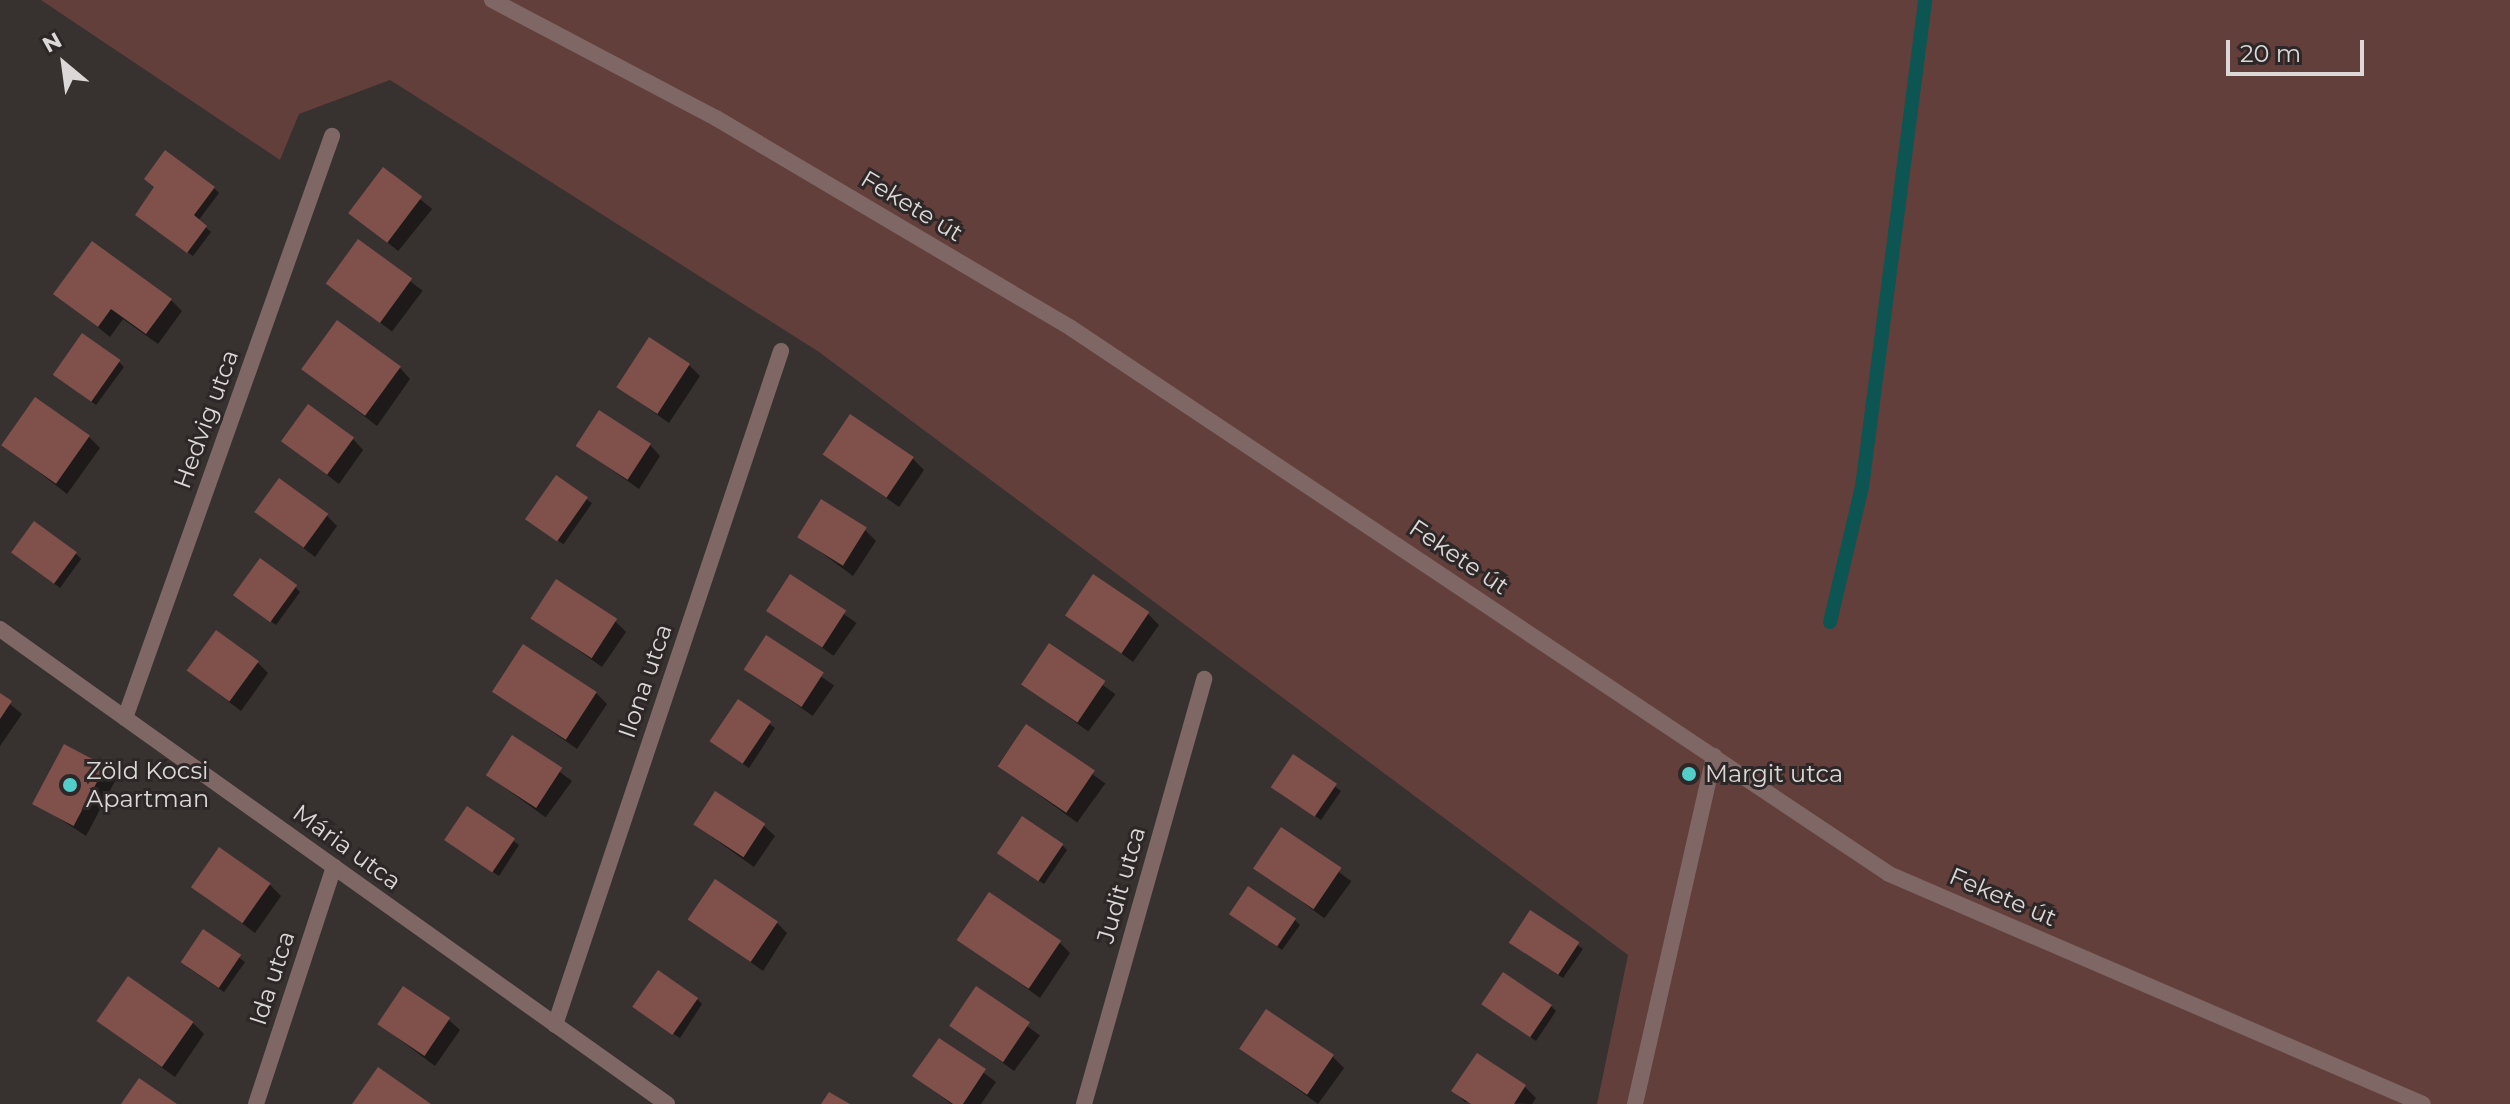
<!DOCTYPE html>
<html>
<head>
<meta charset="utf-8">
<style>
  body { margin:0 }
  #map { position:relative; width:2510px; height:1104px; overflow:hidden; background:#373130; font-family:Montserrat,sans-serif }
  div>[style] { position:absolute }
  .green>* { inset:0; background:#623f3b }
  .shadow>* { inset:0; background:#0007; transform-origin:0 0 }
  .stream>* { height:14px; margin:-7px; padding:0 7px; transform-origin:7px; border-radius:7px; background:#0c5553 }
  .building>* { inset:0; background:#80504b; transform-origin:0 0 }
  .street>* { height:16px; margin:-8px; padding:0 8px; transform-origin:8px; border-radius:8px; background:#7e6764 }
  .dots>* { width:22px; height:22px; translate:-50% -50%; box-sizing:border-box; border:4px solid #2d2727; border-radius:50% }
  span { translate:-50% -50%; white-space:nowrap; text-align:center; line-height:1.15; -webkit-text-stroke:6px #2d2727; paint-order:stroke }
  .street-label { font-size:24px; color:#dcd8d8 }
  .poi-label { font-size:24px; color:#dcd8d8 }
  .left { translate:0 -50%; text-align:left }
  .north { position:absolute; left:24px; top:24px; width:80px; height:80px; -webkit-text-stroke:6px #2d2727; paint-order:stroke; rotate:331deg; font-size:22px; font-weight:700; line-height:32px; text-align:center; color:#dcd8d8 }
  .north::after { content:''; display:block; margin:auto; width:28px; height:36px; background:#dcd8d8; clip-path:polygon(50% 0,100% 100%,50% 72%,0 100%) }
  .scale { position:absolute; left:2226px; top:40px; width:138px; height:36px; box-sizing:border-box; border:4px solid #dcd8d8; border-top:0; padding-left:10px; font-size:24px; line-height:28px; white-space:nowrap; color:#dcd8d8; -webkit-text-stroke:6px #2d2727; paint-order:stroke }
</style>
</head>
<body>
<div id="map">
  <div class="green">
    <i style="clip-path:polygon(41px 0,2510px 0,2510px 1104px,1597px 1104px,1628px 955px,819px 352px,390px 80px,299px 114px,280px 160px)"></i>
  </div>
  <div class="shadow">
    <i style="left:384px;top:170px;width:62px;height:54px;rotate:39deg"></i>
    <i style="clip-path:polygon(214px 188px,219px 193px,198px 221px,211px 232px,193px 256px,142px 220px)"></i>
    <i style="left:358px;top:242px;width:81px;height:51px;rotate:37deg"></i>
    <i style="clip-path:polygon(56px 294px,171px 300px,182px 311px,158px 344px,123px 319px,110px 337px)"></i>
    <i style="clip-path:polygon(119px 362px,124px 367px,96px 405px,60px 379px)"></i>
    <i style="clip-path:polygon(689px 365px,700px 376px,669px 423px,618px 387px)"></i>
    <i style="clip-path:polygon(400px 368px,410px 379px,377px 426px,303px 369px)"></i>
    <i style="clip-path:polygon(89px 437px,100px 448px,67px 494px,3px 444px)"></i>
    <i style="clip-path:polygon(353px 439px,363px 450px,339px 484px,283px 441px)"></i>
    <i style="clip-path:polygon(650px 445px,660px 456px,639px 489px,578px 446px)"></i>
    <i style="clip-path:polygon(826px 455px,913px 459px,924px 470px,899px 507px)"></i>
    <i style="left:556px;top:478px;width:44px;height:50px;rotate:35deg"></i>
    <i style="clip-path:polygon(257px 512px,326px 515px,337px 526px,315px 557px)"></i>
    <i style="clip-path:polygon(865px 530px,876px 541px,853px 576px,799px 536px)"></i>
    <i style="clip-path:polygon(76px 554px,81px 559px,60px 588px,19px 557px)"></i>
    <i style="left:791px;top:577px;width:80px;height:40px;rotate:35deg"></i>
    <i style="clip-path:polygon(295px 587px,300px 592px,276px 625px,241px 600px)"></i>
    <i style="clip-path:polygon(1068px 614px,1148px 614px,1159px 625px,1133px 662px)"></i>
    <i style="clip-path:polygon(533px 618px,615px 621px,626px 632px,602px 667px)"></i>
    <i style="left:766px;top:638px;width:83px;height:37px;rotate:35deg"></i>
    <i style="left:1049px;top:646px;width:82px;height:46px;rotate:36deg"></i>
    <i style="clip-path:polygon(257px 662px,268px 673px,241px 711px,189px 671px)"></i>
    <i style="clip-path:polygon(495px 691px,596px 693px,607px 704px,577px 749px)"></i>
    <i style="clip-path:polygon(0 696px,22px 714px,0 746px)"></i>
    <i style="clip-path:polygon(738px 702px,775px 728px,749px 768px,717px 746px)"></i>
    <i style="left:1026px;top:726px;width:98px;height:48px;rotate:36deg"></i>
    <i style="left:513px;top:738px;width:73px;height:45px;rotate:36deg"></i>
    <i style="clip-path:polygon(65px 747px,116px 779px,86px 836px,36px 803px)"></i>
    <i style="clip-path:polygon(1294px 757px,1341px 791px,1321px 820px,1278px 792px)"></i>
    <i style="clip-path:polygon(467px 809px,519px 845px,499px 876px,452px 845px)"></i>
    <i style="clip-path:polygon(695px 825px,764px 826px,775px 836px,754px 867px)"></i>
    <i style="left:1281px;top:830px;width:87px;height:46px;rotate:36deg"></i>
    <i style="clip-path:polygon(1062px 845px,1067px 850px,1044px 884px,1004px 857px)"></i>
    <i style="clip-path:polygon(270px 885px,281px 896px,255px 933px,194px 887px)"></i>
    <i style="clip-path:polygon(1531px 913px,1583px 949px,1563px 978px,1516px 947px)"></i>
    <i style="clip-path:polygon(690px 919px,776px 922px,787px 933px,763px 971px)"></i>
    <i style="clip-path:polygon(1236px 919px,1295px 920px,1300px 925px,1282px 950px)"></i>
    <i style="clip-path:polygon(203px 931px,245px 962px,224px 992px,187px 967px)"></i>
    <i style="clip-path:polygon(959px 939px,1059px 942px,1070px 953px,1040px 998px)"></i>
    <i style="left:976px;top:989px;width:79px;height:44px;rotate:36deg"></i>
    <i style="clip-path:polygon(697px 999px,702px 1004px,680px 1038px,641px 1013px)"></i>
    <i style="clip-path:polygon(1484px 1005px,1551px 1006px,1556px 1011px,1536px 1041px)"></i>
    <i style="clip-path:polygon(449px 1020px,460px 1030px,435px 1066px,379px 1024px)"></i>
    <i style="clip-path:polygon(99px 1022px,193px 1023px,204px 1034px,175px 1077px)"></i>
    <i style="clip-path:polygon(939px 1040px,996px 1082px,981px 1104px,951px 1104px,915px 1076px)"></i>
    <i style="clip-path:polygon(1242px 1049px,1333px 1057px,1344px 1068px,1318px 1104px)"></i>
    <i style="clip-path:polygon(1477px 1056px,1525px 1087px,1536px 1098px,1532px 1104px,1465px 1102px,1454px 1091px)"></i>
  </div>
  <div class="stream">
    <i style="left:1830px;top:622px;width:139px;rotate:-76.7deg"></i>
    <i style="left:1862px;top:487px;width:491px;rotate:-82.6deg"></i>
  </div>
  <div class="building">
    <i style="clip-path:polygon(165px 150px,215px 187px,194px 215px,207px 226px,187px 253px,135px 215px,154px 187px,144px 179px)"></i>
    <i style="left:383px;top:167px;width:49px;height:58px;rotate:37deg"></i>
    <i style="left:358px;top:239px;width:67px;height:55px;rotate:36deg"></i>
    <i style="clip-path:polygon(92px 241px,172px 299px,146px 334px,111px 309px,98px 327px,53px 294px)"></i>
    <i style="left:337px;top:320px;width:79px;height:61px;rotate:36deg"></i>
    <i style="left:82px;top:333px;width:47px;height:51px;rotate:35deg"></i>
    <i style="left:649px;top:337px;width:49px;height:60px;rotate:33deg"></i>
    <i style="left:35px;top:397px;width:67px;height:59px;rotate:35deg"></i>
    <i style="left:308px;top:404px;width:57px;height:46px;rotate:36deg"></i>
    <i style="left:599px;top:410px;width:62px;height:43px;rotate:33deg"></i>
    <i style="left:850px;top:414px;width:77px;height:49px;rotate:34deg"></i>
    <i style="left:556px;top:475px;width:39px;height:54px;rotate:35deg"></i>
    <i style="left:279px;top:478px;width:61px;height:42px;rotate:36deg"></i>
    <i style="left:821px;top:499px;width:54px;height:45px;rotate:32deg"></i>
    <i style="left:34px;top:521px;width:53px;height:39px;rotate:36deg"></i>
    <i style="left:260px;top:558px;width:46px;height:46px;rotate:36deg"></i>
    <i style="left:790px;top:574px;width:67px;height:44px;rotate:33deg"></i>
    <i style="left:1093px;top:574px;width:68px;height:50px;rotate:34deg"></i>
    <i style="left:556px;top:579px;width:73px;height:47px;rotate:33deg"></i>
    <i style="left:216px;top:630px;width:53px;height:50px;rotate:36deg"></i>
    <i style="left:766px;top:635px;width:69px;height:41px;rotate:33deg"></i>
    <i style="left:1049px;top:643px;width:68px;height:50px;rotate:34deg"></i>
    <i style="left:523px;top:644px;width:88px;height:57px;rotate:33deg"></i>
    <i style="clip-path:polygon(0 693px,12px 701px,0 719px)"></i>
    <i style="left:738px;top:699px;width:40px;height:51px;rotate:34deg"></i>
    <i style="left:1026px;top:724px;width:83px;height:51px;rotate:34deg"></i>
    <i style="left:512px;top:735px;width:60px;height:48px;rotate:33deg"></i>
    <i style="left:64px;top:744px;width:47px;height:68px;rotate:28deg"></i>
    <i style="left:1293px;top:754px;width:53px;height:40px;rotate:34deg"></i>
    <i style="left:715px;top:791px;width:60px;height:40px;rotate:33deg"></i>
    <i style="left:467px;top:806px;width:58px;height:41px;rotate:34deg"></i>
    <i style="left:1022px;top:816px;width:50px;height:45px;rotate:34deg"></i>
    <i style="left:1281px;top:827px;width:73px;height:50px;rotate:34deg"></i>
    <i style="left:219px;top:847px;width:63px;height:49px;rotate:35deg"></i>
    <i style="left:715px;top:879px;width:76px;height:49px;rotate:34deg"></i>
    <i style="left:1248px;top:886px;width:58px;height:34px;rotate:34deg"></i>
    <i style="left:989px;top:892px;width:87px;height:58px;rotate:34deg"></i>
    <i style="left:1530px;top:910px;width:59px;height:39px;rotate:33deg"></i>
    <i style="left:203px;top:929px;width:46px;height:40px;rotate:34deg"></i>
    <i style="left:658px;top:970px;width:49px;height:45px;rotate:35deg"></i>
    <i style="left:1503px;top:972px;width:59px;height:39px;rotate:34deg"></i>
    <i style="left:128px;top:976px;width:80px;height:55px;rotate:35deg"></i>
    <i style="left:403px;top:986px;width:57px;height:46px;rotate:34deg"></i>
    <i style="left:976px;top:986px;width:65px;height:48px;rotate:34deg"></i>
    <i style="left:1266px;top:1009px;width:82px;height:48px;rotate:34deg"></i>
    <i style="clip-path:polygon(939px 1038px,986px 1069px,963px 1104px,953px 1104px,912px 1076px)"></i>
    <i style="clip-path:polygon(1477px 1053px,1526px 1085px,1514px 1104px,1471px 1104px,1451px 1091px)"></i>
    <i style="clip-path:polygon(378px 1067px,431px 1104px,352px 1104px)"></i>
    <i style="clip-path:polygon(139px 1078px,177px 1104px,121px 1104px)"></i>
    <i style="clip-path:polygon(829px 1092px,850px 1104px,821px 1104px)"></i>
  </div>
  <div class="street">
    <i style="left:492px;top:0;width:253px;rotate:27.8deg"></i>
    <i style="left:716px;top:118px;width:412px;rotate:30.6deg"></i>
    <i style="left:1071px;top:328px;width:983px;rotate:33.72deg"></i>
    <i style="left:1889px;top:874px;width:581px;rotate:23.3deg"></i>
    <i style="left:0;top:629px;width:819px;rotate:35.46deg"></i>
    <i style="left:125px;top:718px;width:618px;rotate:-70.42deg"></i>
    <i style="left:555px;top:1025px;width:711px;rotate:-71.46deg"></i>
    <i style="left:256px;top:1104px;width:250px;rotate:-71.8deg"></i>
    <i style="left:1084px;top:1104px;width:442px;rotate:-74.2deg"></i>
    <i style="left:1635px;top:1104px;width:357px;rotate:-77.2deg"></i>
  </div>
  <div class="dots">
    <i style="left:1689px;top:774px;background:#53cdc9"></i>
    <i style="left:70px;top:785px;background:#53cdc9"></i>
  </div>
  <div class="street-label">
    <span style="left:912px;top:206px;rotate:31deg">Fekete út</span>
    <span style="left:206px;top:419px;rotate:-70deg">Hedvig utca</span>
    <span style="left:1459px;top:557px;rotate:34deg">Fekete út</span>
    <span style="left:645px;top:681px;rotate:-71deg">Ilona utca</span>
    <span style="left:347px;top:847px;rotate:36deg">Mária utca</span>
    <span style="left:1121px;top:885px;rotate:-74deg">Judit utca</span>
    <span style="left:2003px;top:897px;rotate:23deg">Fekete út</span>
    <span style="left:272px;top:978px;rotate:-72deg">Ida utca</span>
  </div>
  <div class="poi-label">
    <span class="left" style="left:86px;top:785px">Zöld Kocsi<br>Apartman</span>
    <span class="left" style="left:1705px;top:774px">Margit utca</span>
  </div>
  <div class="north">N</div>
  <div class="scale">20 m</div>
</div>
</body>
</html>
